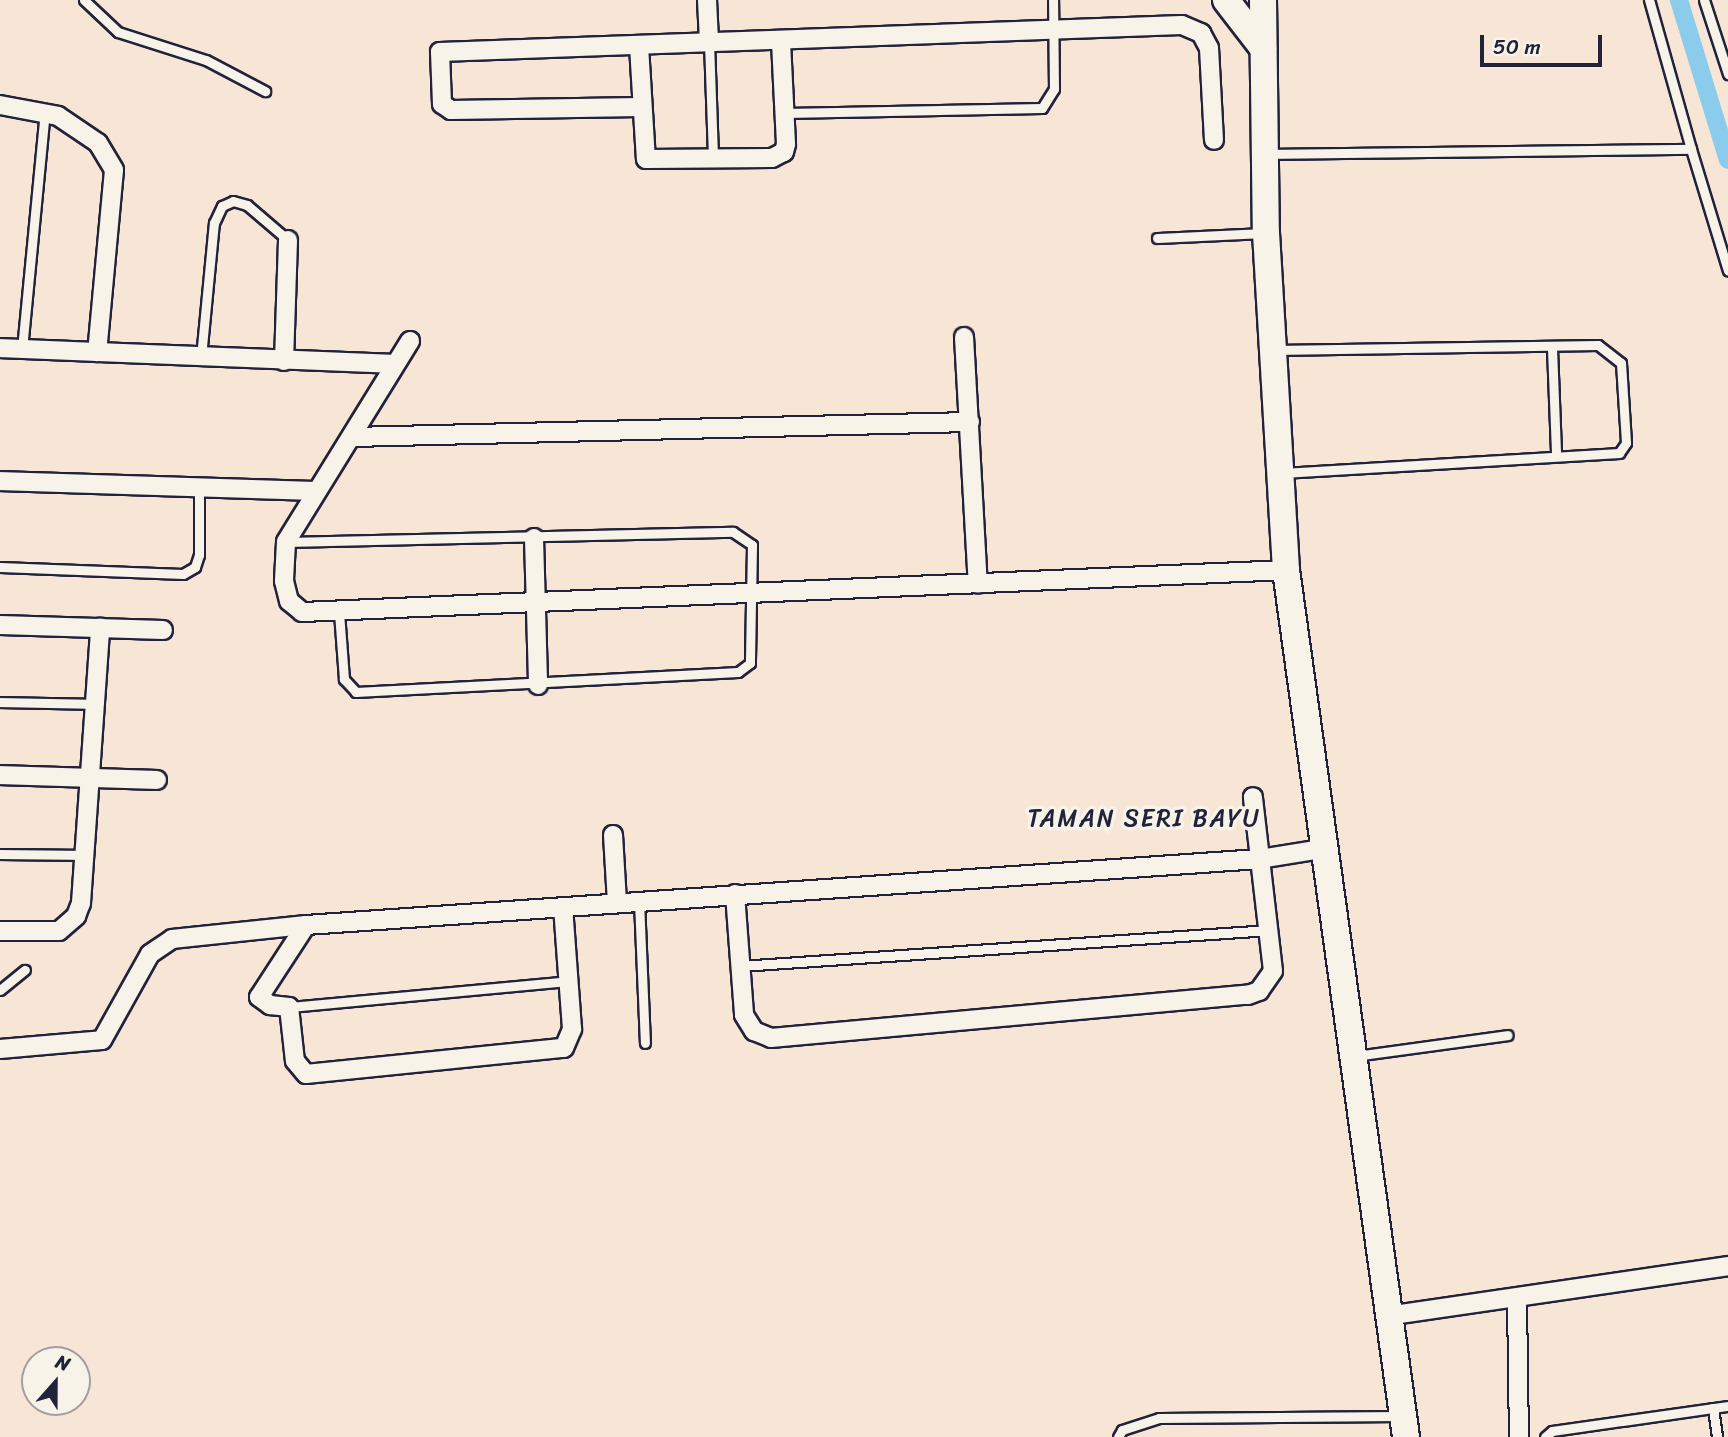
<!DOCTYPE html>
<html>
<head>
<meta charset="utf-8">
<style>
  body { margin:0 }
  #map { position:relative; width:1728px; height:1437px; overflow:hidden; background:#f7e5d5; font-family:Sriracha,sans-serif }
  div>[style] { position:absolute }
  .canal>* { height:18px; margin:-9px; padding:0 9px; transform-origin:9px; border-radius:9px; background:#8bccec }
  .roads { filter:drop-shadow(2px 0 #22223b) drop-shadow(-2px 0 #22223b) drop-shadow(0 2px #22223b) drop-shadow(0 -2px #22223b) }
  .lane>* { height:9px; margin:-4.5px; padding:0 4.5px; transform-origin:4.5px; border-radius:4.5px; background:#f7f3e8 }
  .street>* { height:18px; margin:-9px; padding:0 9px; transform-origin:9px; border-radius:9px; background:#f7f3e8 }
  .secondary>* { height:26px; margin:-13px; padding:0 13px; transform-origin:13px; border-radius:13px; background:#f7f3e8 }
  span { translate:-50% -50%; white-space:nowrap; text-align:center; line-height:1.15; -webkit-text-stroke:7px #f7f3e8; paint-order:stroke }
  .neighbourhood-label { font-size:24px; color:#22223b; letter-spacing:2px }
  .north { position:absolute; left:21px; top:1346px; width:70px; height:70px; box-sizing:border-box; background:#f7f3e8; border:2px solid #a29fa3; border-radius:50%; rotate:21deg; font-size:19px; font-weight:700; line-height:28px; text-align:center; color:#22223b }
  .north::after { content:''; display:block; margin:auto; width:24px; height:32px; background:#22223b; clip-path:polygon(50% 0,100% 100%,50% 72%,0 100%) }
  .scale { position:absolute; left:1480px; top:35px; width:122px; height:32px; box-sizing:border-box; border:4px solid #22223b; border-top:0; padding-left:9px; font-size:21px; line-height:24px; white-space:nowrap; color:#22223b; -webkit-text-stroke:5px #f7f3e8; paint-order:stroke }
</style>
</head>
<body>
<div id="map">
  <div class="canal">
    <i style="left:1679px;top:0;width:167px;rotate:73deg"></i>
  </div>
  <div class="roads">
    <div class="lane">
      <i style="left:84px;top:0;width:47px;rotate:43.3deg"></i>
      <i style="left:118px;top:32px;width:92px;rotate:17.7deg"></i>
      <i style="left:206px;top:60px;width:67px;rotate:27.7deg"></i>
      <i style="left:1704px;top:0;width:78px;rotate:72deg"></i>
      <i style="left:709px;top:42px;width:117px;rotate:88deg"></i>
      <i style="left:785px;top:113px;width:257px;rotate:-1.1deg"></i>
      <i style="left:1042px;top:108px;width:22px;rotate:-58deg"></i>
      <i style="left:1054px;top:89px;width:89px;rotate:-90.6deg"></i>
      <i style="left:1691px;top:149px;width:127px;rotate:73.1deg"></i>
      <i style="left:1267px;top:154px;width:424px;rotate:-0.7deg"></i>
      <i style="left:1691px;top:149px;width:155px;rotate:-105.7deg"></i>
      <i style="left:1157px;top:238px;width:108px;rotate:-2.7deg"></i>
      <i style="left:1552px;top:348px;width:106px;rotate:87.8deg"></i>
      <i style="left:22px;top:349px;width:238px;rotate:-84.5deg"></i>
      <i style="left:1274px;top:350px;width:324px;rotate:-0.9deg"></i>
      <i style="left:1598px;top:345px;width:29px;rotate:38deg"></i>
      <i style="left:1621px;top:363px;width:80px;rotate:86.4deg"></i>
      <i style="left:1626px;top:443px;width:12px;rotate:125deg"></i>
      <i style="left:1619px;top:453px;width:337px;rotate:176.6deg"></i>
      <i style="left:201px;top:357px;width:135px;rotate:-84.5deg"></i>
      <i style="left:214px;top:223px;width:19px;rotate:-65deg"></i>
      <i style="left:222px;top:206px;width:12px;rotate:-24deg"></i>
      <i style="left:233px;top:201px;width:15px;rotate:16deg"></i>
      <i style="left:247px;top:205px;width:54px;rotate:40.5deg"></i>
      <i style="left:286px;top:542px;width:447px;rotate:-1.3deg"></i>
      <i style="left:733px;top:532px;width:23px;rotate:34deg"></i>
      <i style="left:752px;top:545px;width:118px;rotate:91deg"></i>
      <i style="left:750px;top:663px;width:15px;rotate:143deg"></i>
      <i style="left:738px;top:672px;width:383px;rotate:177deg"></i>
      <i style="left:356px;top:692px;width:18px;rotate:-133deg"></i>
      <i style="left:344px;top:679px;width:66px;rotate:-94.3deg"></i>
      <i style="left:0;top:567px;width:183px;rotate:2.2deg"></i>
      <i style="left:183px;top:574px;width:14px;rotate:-30deg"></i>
      <i style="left:195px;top:567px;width:13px;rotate:-72deg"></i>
      <i style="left:199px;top:555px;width:68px;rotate:-90deg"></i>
      <i style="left:0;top:702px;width:96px;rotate:1.2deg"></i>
      <i style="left:0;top:854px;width:86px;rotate:0.7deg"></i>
      <i style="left:639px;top:901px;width:142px;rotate:87.6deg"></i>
      <i style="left:740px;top:966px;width:530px;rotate:-3.89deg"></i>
      <i style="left:0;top:990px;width:32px;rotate:-39deg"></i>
      <i style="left:289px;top:1007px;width:281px;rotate:-5.3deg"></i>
      <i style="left:1355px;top:1056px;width:154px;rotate:-7.8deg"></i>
      <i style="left:1713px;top:1408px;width:29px;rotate:82deg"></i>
      <i style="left:1118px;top:1437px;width:8px;rotate:-60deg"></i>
      <i style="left:1122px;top:1430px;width:39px;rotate:-18deg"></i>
      <i style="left:1159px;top:1418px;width:242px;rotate:-0.5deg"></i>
      <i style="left:1545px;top:1437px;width:9px;rotate:-41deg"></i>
      <i style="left:1552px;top:1431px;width:178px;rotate:-8.1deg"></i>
    </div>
    <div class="street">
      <i style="left:707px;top:0;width:41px;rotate:87.2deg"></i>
      <i style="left:639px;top:46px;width:113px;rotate:86.5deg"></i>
      <i style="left:646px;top:159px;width:126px;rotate:-0.5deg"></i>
      <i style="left:772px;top:158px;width:13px;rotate:-27deg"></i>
      <i style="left:784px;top:152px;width:8px;rotate:-76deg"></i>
      <i style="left:786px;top:144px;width:103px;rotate:-92.8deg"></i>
      <i style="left:0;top:105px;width:59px;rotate:10.7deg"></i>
      <i style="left:58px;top:116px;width:48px;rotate:34deg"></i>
      <i style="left:98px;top:143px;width:31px;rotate:59deg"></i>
      <i style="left:114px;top:170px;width:183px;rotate:95.3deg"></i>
      <i style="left:640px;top:107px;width:189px;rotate:179.1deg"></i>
      <i style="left:451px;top:110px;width:11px;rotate:-146deg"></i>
      <i style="left:442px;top:104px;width:52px;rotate:-92.2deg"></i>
      <i style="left:440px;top:52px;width:742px;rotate:-2.08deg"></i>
      <i style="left:1182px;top:25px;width:21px;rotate:23deg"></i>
      <i style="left:1201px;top:33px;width:17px;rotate:62deg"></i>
      <i style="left:1209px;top:48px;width:92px;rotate:86.9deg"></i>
      <i style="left:964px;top:337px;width:247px;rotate:86.8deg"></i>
      <i style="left:410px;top:341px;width:236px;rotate:121.7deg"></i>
      <i style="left:286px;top:542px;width:39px;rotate:93deg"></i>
      <i style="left:284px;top:581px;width:21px;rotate:76deg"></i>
      <i style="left:289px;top:601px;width:17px;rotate:40deg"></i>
      <i style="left:302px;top:612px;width:985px;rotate:-2.44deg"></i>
      <i style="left:0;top:348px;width:394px;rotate:2.3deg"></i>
      <i style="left:284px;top:361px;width:121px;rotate:-88.1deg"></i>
      <i style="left:352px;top:437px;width:618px;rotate:-1.39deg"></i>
      <i style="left:0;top:481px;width:314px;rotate:1.8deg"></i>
      <i style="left:534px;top:538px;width:147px;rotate:88.4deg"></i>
      <i style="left:0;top:625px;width:163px;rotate:1.8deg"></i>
      <i style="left:0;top:775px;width:157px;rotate:1.8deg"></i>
      <i style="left:613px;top:835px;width:67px;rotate:86.6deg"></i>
      <i style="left:735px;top:894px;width:121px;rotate:85.7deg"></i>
      <i style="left:744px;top:1015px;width:19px;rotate:58deg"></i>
      <i style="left:754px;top:1031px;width:18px;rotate:22deg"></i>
      <i style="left:771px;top:1038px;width:479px;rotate:-5.2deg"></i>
      <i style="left:1248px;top:995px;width:12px;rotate:-20deg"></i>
      <i style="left:1259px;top:991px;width:24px;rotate:-55deg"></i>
      <i style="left:1273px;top:971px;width:175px;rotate:-96.6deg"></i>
      <i style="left:306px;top:925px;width:86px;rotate:123.1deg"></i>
      <i style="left:259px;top:997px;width:14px;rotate:36deg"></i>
      <i style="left:270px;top:1005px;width:19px;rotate:6deg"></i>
      <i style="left:289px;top:1007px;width:54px;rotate:83.7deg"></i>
      <i style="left:295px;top:1061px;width:17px;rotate:50deg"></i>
      <i style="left:306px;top:1074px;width:259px;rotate:-5.8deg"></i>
      <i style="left:564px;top:1048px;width:21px;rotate:-67deg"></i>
      <i style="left:572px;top:1029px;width:122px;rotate:-94.2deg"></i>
      <i style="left:0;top:931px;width:59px"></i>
      <i style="left:59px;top:931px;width:23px;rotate:-41deg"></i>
      <i style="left:76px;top:916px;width:14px;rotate:-69deg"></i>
      <i style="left:81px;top:903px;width:276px;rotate:-86deg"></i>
      <i style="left:0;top:1049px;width:102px;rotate:-5deg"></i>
      <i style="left:102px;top:1040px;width:98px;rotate:-60.8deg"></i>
      <i style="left:150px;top:954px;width:27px;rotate:-34deg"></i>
      <i style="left:172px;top:939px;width:135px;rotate:-6deg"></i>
      <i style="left:306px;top:925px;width:956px;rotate:-3.96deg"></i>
      <i style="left:1260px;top:859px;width:62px;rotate:-9.3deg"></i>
      <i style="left:1517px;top:1298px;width:139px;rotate:89.2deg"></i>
      <i style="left:1393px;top:1315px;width:339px;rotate:-8.3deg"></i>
    </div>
    <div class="secondary">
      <i style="left:1226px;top:0;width:61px;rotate:52.4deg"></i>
      <i style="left:1263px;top:0;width:233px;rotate:89.3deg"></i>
      <i style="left:1266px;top:233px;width:338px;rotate:86.6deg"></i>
      <i style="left:1286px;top:570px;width:875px;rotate:82.12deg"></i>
    </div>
  </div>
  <div class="neighbourhood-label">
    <span style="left:1144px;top:819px">TAMAN SERI BAYU</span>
  </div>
  <div class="north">N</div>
  <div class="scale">50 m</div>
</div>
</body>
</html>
